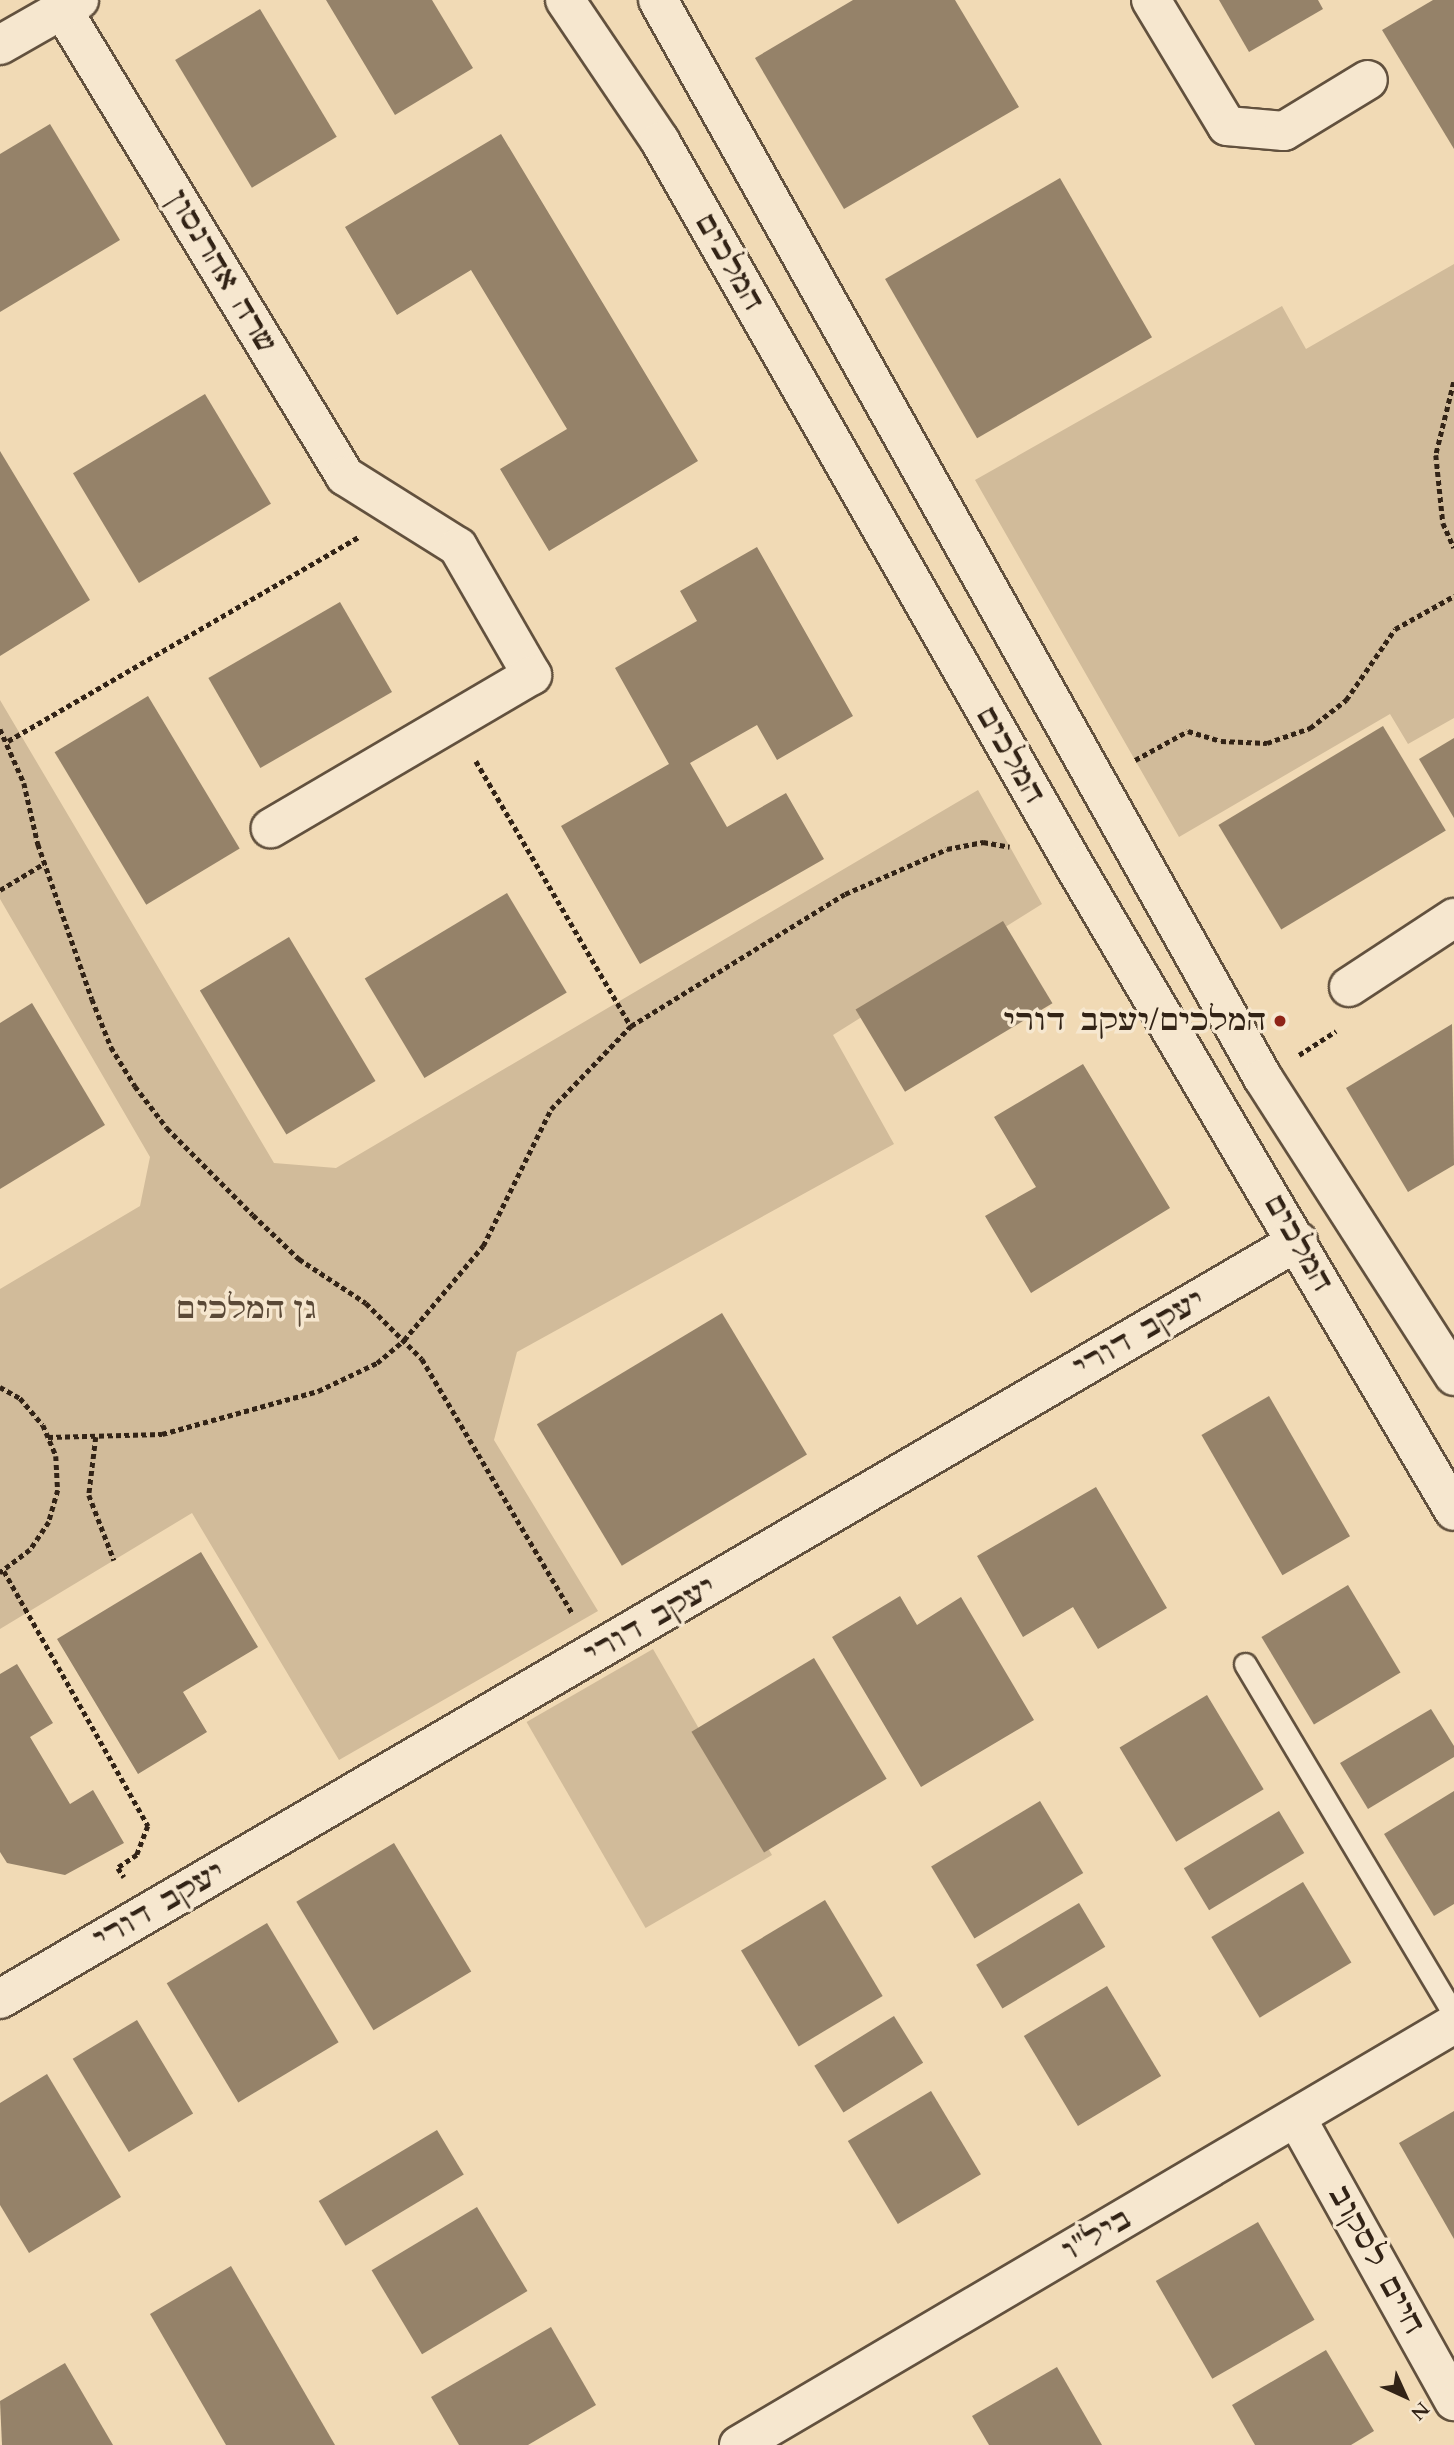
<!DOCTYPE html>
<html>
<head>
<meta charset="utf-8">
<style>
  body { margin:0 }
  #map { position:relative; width:1454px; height:2445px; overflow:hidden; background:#f1dab5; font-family:Cardo,"Frank Ruhl Libre",serif }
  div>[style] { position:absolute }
  .green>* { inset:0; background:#d1bb9a; transform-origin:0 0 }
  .building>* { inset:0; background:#958269; transform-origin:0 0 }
  .path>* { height:4.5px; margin-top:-2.25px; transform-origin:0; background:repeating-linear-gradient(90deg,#322316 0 5px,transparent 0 8.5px) }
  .roads { filter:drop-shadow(2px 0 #62513e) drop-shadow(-2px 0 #62513e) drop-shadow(0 2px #62513e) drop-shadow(0 -2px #62513e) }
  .service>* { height:21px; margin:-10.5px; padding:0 10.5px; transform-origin:10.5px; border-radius:10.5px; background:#f6e7cf }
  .minor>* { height:38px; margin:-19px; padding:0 19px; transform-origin:19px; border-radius:19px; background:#f6e7cf }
  .tertiary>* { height:38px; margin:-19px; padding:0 19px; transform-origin:19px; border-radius:19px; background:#f6e7cf }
  .dots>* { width:19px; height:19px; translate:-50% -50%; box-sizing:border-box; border:4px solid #f6e7cf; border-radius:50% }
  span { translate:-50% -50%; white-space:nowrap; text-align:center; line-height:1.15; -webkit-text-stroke:7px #f6e7cf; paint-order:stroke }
  .street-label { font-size:30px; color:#322316 }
  .poi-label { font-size:30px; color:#322316 }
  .right { translate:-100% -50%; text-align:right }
  .park-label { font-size:30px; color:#5a4937; font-style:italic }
  .north { position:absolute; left:1370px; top:2361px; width:70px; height:70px; -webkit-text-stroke:5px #f6e7cf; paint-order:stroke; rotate:135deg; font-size:19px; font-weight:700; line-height:28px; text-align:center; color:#322316 }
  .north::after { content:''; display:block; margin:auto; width:24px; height:32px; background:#322316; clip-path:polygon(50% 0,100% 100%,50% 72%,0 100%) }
</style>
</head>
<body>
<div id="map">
  <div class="green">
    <i style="clip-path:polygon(1454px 264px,1454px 718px,1408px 744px,1390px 714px,1179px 837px,975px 480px,1282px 306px,1306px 349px)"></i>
    <i style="clip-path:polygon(0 700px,274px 1163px,336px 1168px,978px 790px,1042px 904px,833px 1035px,894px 1144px,517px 1352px,494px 1440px,598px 1611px,339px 1760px,192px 1513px,0 1629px,0 1289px,140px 1206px,150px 1157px,0 899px)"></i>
    <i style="left:653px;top:1649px;width:238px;height:146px;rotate:60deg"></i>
  </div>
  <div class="building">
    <i style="clip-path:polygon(326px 0,432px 0,473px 68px,395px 115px)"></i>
    <i style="clip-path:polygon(853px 0,955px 0,1019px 107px,844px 209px,755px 58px)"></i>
    <i style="clip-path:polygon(1219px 0,1318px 0,1323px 9px,1249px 52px)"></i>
    <i style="clip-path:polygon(1433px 0,1454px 0,1454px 149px,1382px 30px)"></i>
    <i style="left:260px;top:9px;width:149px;height:99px;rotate:59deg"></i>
    <i style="clip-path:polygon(50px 124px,120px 240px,0 312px,0 154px)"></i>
    <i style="clip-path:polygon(501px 134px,698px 461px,549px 551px,500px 469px,567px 429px,471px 270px,397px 315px,345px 227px)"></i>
    <i style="left:1060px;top:178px;width:184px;height:202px;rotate:60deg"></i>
    <i style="left:205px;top:394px;width:128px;height:154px;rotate:59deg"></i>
    <i style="clip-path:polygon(0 451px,90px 600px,0 656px)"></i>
    <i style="clip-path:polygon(757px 547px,853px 716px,777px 760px,757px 725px,690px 763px,727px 827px,786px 793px,824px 859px,640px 964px,561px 826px,669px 764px,615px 668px,697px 621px,680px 591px)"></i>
    <i style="left:340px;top:602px;width:104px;height:152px;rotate:60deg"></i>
    <i style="left:148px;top:696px;width:178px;height:109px;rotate:59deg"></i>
    <i style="left:1383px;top:726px;width:122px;height:192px;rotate:59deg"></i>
    <i style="clip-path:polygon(1454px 738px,1454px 818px,1419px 759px)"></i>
    <i style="left:507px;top:893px;width:116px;height:166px;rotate:59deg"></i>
    <i style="left:1003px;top:921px;width:96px;height:172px;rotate:59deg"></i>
    <i style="left:289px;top:937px;width:168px;height:104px;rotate:59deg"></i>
    <i style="clip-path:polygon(32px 1003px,105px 1125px,0 1189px,0 1023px)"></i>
    <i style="clip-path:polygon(1452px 1024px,1454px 1165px,1408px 1192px,1346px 1088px)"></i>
    <i style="clip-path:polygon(1083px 1064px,1170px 1208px,1031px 1293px,985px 1216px,1036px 1187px,994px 1117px)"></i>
    <i style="left:722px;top:1313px;width:165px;height:216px;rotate:59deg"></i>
    <i style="left:1269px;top:1396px;width:162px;height:78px;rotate:60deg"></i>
    <i style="clip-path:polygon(1096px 1487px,1167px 1608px,1098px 1649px,1073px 1607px,1023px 1637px,977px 1556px)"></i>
    <i style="clip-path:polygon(201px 1552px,258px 1647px,183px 1692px,207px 1732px,138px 1774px,57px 1639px)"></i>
    <i style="left:1348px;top:1585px;width:102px;height:101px;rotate:59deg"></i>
    <i style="clip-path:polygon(900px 1596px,917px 1625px,961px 1597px,1034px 1720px,921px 1787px,832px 1637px)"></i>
    <i style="left:814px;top:1658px;width:141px;height:143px;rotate:59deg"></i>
    <i style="clip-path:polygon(17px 1664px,53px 1723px,30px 1737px,70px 1804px,93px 1790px,124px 1843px,65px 1875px,7px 1863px,0 1852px,0 1674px)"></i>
    <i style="left:1207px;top:1695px;width:110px;height:102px;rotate:59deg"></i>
    <i style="clip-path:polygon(1431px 1709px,1454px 1746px,1454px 1757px,1368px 1809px,1340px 1763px)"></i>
    <i style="clip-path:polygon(1454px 1791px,1454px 1904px,1434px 1916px,1384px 1834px)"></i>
    <i style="left:1040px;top:1801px;width:84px;height:127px;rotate:59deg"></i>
    <i style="left:1279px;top:1811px;width:49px;height:111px;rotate:59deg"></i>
    <i style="left:394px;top:1843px;width:150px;height:114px;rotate:59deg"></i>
    <i style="left:1303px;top:1882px;width:94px;height:107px;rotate:59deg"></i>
    <i style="left:825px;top:1900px;width:112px;height:98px;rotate:59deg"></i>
    <i style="left:1079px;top:1903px;width:51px;height:120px;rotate:59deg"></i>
    <i style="left:267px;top:1923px;width:139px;height:117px;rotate:59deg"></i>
    <i style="left:1107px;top:1986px;width:105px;height:97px;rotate:59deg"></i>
    <i style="left:894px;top:2016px;width:55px;height:94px;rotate:58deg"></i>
    <i style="left:137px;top:2020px;width:109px;height:75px;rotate:59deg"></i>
    <i style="clip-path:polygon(47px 2074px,121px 2197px,29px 2253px,0 2205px,0 2103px)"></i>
    <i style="left:931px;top:2091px;width:97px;height:97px;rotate:59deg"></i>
    <i style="clip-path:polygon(1454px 2111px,1454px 2239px,1399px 2143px)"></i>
    <i style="left:437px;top:2130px;width:52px;height:138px;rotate:59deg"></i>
    <i style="left:477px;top:2207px;width:98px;height:123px;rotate:59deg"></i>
    <i style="left:1258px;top:2222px;width:113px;height:118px;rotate:60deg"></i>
    <i style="clip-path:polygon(231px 2266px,335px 2445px,226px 2445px,150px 2314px)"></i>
    <i style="clip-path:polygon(551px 2327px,596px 2405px,528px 2445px,459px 2445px,431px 2397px)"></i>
    <i style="clip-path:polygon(1326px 2350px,1374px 2431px,1351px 2445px,1255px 2445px,1232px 2405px)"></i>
    <i style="clip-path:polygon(65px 2363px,113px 2445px,2px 2445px,0 2401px)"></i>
    <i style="clip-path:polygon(1057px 2367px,1102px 2445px,989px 2445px,972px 2416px)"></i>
  </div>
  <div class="path">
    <i style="left:1454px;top:382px;width:75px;rotate:103.9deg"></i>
    <i style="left:1436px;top:455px;width:68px;rotate:84.1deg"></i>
    <i style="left:1443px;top:523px;width:27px;rotate:66deg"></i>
    <i style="left:0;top:729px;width:59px;rotate:66deg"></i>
    <i style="left:24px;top:783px;width:63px;rotate:77.1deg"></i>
    <i style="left:38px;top:844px;width:164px;rotate:70.8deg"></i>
    <i style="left:92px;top:999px;width:52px;rotate:68.4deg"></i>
    <i style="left:111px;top:1047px;width:46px;rotate:58.4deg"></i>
    <i style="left:135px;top:1086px;width:53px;rotate:52.7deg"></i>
    <i style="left:167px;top:1128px;width:122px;rotate:45.3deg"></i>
    <i style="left:253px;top:1215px;width:64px;rotate:43.7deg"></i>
    <i style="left:299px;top:1259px;width:80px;rotate:33.3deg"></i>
    <i style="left:366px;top:1303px;width:79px;rotate:45deg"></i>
    <i style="left:422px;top:1359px;width:295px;rotate:59.4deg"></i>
    <i style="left:8px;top:741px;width:405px;rotate:-30.2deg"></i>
    <i style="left:1135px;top:760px;width:60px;rotate:-28.7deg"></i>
    <i style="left:1188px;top:731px;width:34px;rotate:17deg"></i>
    <i style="left:1221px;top:741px;width:46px;rotate:2.5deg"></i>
    <i style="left:1267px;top:743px;width:46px;rotate:-19.2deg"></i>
    <i style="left:1310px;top:728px;width:46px;rotate:-37.9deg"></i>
    <i style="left:1346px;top:700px;width:86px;rotate:-55.4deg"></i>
    <i style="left:1395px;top:629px;width:68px;rotate:-29.2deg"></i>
    <i style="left:476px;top:761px;width:307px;rotate:59.7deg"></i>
    <i style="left:0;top:890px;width:52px;rotate:-31deg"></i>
    <i style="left:1299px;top:1055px;width:44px;rotate:-33deg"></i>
    <i style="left:0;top:1387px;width:23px;rotate:29deg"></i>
    <i style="left:20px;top:1398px;width:35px;rotate:50deg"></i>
    <i style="left:43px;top:1425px;width:34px;rotate:67deg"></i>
    <i style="left:56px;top:1456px;width:34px;rotate:87deg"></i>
    <i style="left:58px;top:1490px;width:33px;rotate:106deg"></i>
    <i style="left:49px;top:1522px;width:34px;rotate:124deg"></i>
    <i style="left:30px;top:1550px;width:38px;rotate:143deg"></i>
    <i style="left:48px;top:1437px;width:114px;rotate:-1.5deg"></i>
    <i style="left:162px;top:1434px;width:162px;rotate:-15.4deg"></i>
    <i style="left:318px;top:1391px;width:65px;rotate:-25.4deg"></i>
    <i style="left:377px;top:1363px;width:35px;rotate:-40deg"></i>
    <i style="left:404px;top:1340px;width:123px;rotate:-50deg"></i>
    <i style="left:483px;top:1246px;width:153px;rotate:-63.6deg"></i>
    <i style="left:551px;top:1109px;width:115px;rotate:-46.1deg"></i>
    <i style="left:631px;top:1026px;width:251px;rotate:-31.7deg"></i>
    <i style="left:845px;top:894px;width:111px;rotate:-23.8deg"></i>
    <i style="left:947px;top:849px;width:37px;rotate:-11deg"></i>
    <i style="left:983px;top:842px;width:27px;rotate:10deg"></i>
    <i style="left:96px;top:1437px;width:58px;rotate:96.9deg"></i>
    <i style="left:89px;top:1495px;width:70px;rotate:69deg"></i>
    <i style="left:4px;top:1571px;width:293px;rotate:60.5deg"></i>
    <i style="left:148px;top:1826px;width:31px;rotate:111deg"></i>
    <i style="left:137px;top:1855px;width:23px;rotate:146deg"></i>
    <i style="left:118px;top:1868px;width:11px;rotate:56deg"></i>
  </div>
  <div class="roads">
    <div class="service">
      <i style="left:1245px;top:1664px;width:408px;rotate:59.2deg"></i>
    </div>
    <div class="minor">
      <i style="left:1151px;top:0;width:147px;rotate:58.9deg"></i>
      <i style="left:1227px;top:126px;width:57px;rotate:5deg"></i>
      <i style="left:1284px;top:131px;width:98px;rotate:-31.3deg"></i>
      <i style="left:62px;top:9px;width:546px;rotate:58.78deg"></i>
      <i style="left:345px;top:476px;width:133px;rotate:32.1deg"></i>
      <i style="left:458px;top:547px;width:148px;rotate:60deg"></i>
      <i style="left:532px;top:675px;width:303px;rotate:149.6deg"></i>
      <i style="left:1349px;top:987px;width:126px;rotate:-33.3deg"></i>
      <i style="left:0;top:1999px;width:1503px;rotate:-30.28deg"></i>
      <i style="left:1297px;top:2119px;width:323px;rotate:60.9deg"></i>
      <i style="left:739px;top:2445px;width:830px;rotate:-30.49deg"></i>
    </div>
    <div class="tertiary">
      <i style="left:565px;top:0;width:170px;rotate:56deg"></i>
      <i style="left:660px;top:141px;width:836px;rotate:60.25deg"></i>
      <i style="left:1075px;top:867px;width:747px;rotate:59.52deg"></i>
      <i style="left:658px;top:0;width:1236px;rotate:60.7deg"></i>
      <i style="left:1263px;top:1078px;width:354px;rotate:57.3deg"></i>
      <i style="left:0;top:45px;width:91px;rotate:-29.7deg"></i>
    </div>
  </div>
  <div class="dots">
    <i style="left:1280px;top:1021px;background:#8f2418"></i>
  </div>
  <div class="street-label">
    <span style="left:729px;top:262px;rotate:60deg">המלכים</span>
    <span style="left:221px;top:271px;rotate:59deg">שרה אהרנסון</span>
    <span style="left:1010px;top:755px;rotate:60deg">המלכים</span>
    <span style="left:1298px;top:1243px;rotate:60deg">המלכים</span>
    <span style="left:1139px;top:1334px;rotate:-30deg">יעקב דורי</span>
    <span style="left:650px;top:1621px;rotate:-30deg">יעקב דורי</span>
    <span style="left:159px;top:1906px;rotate:-30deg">יעקב דורי</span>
    <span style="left:1097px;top:2235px;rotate:-30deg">ביל"ו</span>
    <span style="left:1376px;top:2260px;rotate:61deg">חיים לסקוב</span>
  </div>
  <div class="poi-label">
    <span class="right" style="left:1266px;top:1021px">המלכים/יעקב דורי</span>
  </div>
  <div class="park-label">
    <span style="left:247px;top:1309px">גן המלכים</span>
  </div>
  <div class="north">N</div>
</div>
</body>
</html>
